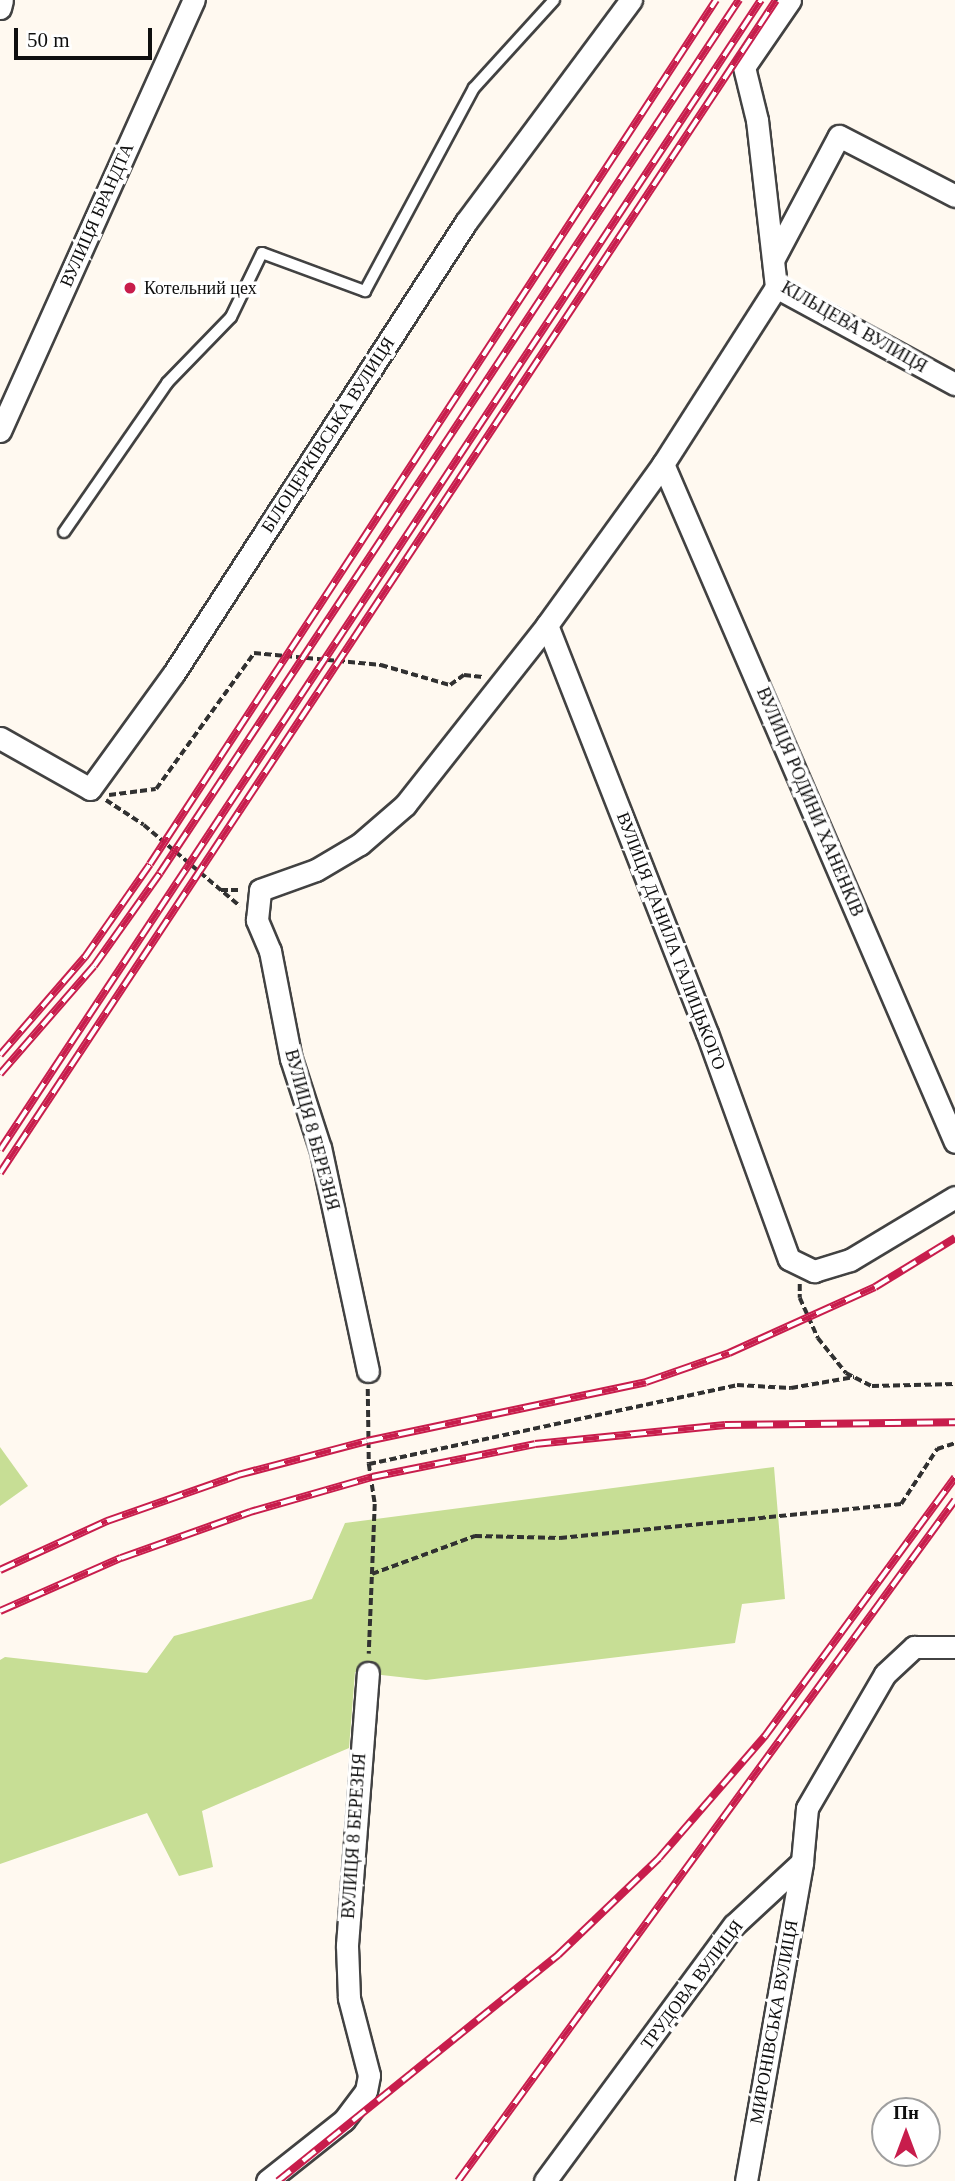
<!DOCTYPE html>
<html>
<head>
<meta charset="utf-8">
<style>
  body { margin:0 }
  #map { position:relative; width:955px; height:2181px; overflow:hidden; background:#fff9f0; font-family:Georgia,serif }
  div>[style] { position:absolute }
  .forest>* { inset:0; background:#c7de95 }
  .path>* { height:3.5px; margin-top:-1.75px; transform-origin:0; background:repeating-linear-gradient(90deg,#313131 0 7px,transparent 0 10.5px) }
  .roads { filter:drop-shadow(2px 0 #424242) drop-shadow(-2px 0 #424242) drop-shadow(0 2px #424242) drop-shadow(0 -2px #424242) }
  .lane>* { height:10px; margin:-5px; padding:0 5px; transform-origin:5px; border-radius:5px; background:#fff }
  .street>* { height:21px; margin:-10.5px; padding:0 10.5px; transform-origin:10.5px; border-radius:10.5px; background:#fff }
  .rail>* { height:8px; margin-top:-4px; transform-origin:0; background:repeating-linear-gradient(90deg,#fff 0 16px,#c81d4c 0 32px); box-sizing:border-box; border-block:2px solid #c81d4c }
  .dots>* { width:19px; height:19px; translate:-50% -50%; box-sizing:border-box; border:4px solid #fff; border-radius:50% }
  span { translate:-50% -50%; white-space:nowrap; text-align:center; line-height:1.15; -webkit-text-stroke:7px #fff; paint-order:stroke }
  .street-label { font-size:18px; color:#0f0f0f }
  .poi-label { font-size:18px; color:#0f0f0f }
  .left { translate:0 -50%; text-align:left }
  .north { position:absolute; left:871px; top:2097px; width:70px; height:70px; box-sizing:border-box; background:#fff; border:2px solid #9f9f9f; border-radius:50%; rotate:0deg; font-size:19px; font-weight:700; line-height:28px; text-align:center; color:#0f0f0f }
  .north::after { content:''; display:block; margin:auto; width:24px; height:32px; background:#c81d4c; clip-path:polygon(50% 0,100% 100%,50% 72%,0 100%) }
  .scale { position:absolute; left:14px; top:28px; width:138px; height:32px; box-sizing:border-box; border:4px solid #0f0f0f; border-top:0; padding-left:9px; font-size:21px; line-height:24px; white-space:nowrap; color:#0f0f0f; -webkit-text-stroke:5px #fff; paint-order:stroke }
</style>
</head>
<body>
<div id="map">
  <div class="forest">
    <i style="clip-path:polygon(0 1447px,28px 1486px,0 1506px)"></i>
    <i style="clip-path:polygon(774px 1467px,785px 1599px,742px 1604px,735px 1643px,426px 1680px,355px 1672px,349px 1748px,202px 1811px,213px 1867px,179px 1876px,147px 1813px,0 1864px,0 1660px,5px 1657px,147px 1673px,174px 1636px,312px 1599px,345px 1523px)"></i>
  </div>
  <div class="path">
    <i style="left:109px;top:795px;width:47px;rotate:-7.3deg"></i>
    <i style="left:156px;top:789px;width:168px;rotate:-54.2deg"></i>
    <i style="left:254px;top:653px;width:128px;rotate:5.4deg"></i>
    <i style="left:381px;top:665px;width:72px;rotate:16.2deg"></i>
    <i style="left:450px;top:685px;width:17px;rotate:-36deg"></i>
    <i style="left:464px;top:675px;width:19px;rotate:6deg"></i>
    <i style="left:106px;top:800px;width:45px;rotate:33.3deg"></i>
    <i style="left:144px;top:825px;width:126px;rotate:40.2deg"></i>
    <i style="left:221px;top:890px;width:20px"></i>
    <i style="left:800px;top:1284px;width:14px;rotate:90deg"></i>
    <i style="left:800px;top:1298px;width:44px;rotate:65.8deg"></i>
    <i style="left:818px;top:1338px;width:45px;rotate:51.3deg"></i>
    <i style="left:846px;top:1373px;width:29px;rotate:27deg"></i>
    <i style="left:872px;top:1386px;width:83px;rotate:-1.4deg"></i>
    <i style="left:368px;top:1389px;width:75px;rotate:89.2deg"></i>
    <i style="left:369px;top:1464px;width:40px;rotate:81.5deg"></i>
    <i style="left:375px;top:1504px;width:150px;rotate:92.3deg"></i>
    <i style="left:369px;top:1464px;width:376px;rotate:-12.1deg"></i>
    <i style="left:737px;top:1385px;width:54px;rotate:3.2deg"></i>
    <i style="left:791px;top:1388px;width:64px;rotate:-9.9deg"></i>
    <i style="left:372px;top:1574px;width:110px;rotate:-20.3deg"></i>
    <i style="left:475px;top:1536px;width:85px;rotate:1.3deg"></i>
    <i style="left:560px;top:1538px;width:343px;rotate:-5.7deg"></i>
    <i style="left:901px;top:1504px;width:66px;rotate:-56.8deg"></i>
    <i style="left:937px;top:1449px;width:19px;rotate:-18deg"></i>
  </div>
  <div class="roads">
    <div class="lane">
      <i style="left:64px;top:532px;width:181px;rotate:-55.3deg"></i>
      <i style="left:167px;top:383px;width:92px;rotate:-45.9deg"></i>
      <i style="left:231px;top:317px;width:71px;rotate:-64.2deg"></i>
      <i style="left:262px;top:253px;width:110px;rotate:20.3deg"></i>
      <i style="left:365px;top:291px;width:230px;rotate:-61.8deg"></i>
      <i style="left:474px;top:88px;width:119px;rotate:-47.7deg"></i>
    </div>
    <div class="street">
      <i style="left:790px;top:0;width:81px;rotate:124.5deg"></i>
      <i style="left:744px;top:67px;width:55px;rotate:76.2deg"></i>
      <i style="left:757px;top:120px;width:168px;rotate:83.5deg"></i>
      <i style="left:776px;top:287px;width:204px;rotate:28.5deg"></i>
      <i style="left:0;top:8px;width:8px;rotate:-76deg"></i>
      <i style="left:774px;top:258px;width:138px;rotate:-62deg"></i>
      <i style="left:839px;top:136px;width:131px;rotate:27.3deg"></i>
      <i style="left:0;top:431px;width:473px;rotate:-65.8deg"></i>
      <i style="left:663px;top:464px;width:738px;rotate:66.7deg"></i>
      <i style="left:547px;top:625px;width:438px;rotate:68.6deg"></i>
      <i style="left:707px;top:1033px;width:240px;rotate:70.1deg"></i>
      <i style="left:789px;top:1259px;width:28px;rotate:26deg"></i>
      <i style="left:814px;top:1271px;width:38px;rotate:-17deg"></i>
      <i style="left:850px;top:1260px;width:122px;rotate:-31deg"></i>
      <i style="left:0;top:738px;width:103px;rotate:29.5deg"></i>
      <i style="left:90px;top:789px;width:143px;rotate:-54.1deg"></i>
      <i style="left:174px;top:673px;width:537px;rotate:-57.08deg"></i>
      <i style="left:466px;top:222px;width:277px;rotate:-53.4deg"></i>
      <i style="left:368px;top:1371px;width:228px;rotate:-102.1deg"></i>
      <i style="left:320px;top:1148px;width:94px;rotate:-108deg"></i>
      <i style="left:291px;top:1059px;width:110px;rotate:-101deg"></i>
      <i style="left:270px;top:951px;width:34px;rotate:-113deg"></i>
      <i style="left:257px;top:920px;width:30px;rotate:-84deg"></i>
      <i style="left:260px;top:890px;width:59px;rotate:-19.7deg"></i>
      <i style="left:316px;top:870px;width:51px;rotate:-30.6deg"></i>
      <i style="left:360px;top:844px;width:60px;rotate:-40.9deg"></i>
      <i style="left:405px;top:805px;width:229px;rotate:-51.7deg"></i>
      <i style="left:547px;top:625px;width:198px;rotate:-54.2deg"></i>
      <i style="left:663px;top:464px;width:210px;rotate:-57.4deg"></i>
      <i style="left:267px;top:2181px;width:98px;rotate:-38.4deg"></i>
      <i style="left:344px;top:2120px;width:36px;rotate:-53deg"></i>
      <i style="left:366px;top:2091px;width:16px;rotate:-79deg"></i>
      <i style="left:369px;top:2075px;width:80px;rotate:-104.6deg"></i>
      <i style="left:349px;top:1998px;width:53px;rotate:-92.2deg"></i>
      <i style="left:347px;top:1945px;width:273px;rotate:-85.6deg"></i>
      <i style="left:545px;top:2181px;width:318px;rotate:-53.6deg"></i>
      <i style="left:734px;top:1925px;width:93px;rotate:-42.8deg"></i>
      <i style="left:802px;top:1862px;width:54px;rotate:-84.7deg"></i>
      <i style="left:807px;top:1808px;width:155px;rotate:-59.8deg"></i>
      <i style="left:885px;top:1674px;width:40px;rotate:-43deg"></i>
      <i style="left:914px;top:1647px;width:41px"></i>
      <i style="left:746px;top:2181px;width:324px;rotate:-80deg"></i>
    </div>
  </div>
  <div class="rail">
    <i style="left:0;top:1055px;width:130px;rotate:-49.1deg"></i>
    <i style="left:85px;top:957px;width:113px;rotate:-55deg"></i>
    <i style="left:150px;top:864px;width:1033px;rotate:-56.77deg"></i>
    <i style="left:0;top:1074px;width:143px;rotate:-49deg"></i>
    <i style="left:94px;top:966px;width:114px;rotate:-54.6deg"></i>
    <i style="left:160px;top:873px;width:1048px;rotate:-56.45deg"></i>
    <i style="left:0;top:1150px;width:1379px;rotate:-56.51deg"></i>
    <i style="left:0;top:1173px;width:1406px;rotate:-56.51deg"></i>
    <i style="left:0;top:1570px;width:118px;rotate:-24.6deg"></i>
    <i style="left:107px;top:1521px;width:139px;rotate:-19.3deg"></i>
    <i style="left:238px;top:1475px;width:133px;rotate:-14.8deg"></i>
    <i style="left:367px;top:1441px;width:285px;rotate:-11.9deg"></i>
    <i style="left:646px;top:1382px;width:88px;rotate:-19.3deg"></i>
    <i style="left:729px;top:1353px;width:160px;rotate:-24.3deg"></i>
    <i style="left:875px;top:1287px;width:94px;rotate:-31.5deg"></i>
    <i style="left:0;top:1611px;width:132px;rotate:-23.7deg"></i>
    <i style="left:121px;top:1558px;width:137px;rotate:-19.6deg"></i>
    <i style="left:250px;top:1512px;width:127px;rotate:-16deg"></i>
    <i style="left:372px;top:1477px;width:166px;rotate:-11.4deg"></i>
    <i style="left:535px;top:1444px;width:191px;rotate:-5.7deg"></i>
    <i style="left:725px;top:1425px;width:230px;rotate:-0.7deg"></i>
    <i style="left:278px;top:2181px;width:360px;rotate:-38.9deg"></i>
    <i style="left:558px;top:1955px;width:140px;rotate:-43.8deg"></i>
    <i style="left:659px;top:1858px;width:162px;rotate:-49deg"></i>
    <i style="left:765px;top:1736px;width:321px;rotate:-53.7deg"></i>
    <i style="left:458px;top:2181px;width:843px;rotate:-53.88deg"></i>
  </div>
  <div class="dots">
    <i style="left:130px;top:288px;background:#c81d4c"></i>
  </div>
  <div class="street-label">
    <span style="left:97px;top:215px;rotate:-66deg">ВУЛИЦЯ БРАНДТА</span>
    <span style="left:854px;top:327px;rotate:30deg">КІЛЬЦЕВА ВУЛИЦЯ</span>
    <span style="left:328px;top:435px;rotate:-57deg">БІЛОЦЕРКІВСЬКА ВУЛИЦЯ</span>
    <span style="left:810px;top:802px;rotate:67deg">ВУЛИЦЯ РОДИНИ ХАНЕНКІВ</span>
    <span style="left:671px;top:941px;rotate:69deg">ВУЛИЦЯ ДАНИЛА ГАЛИЦЬКОГО</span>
    <span style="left:312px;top:1130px;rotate:75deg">ВУЛИЦЯ 8 БЕРЕЗНЯ</span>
    <span style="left:354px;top:1836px;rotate:-86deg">ВУЛИЦЯ 8 БЕРЕЗНЯ</span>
    <span style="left:692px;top:1985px;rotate:-53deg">ТРУДОВА ВУЛИЦЯ</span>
    <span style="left:774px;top:2022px;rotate:-80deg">МИРОНІВСЬКА ВУЛИЦЯ</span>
  </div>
  <div class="poi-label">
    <span class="left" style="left:144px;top:288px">Котельний цех</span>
  </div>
  <div class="north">Пн</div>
  <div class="scale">50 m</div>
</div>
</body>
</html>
